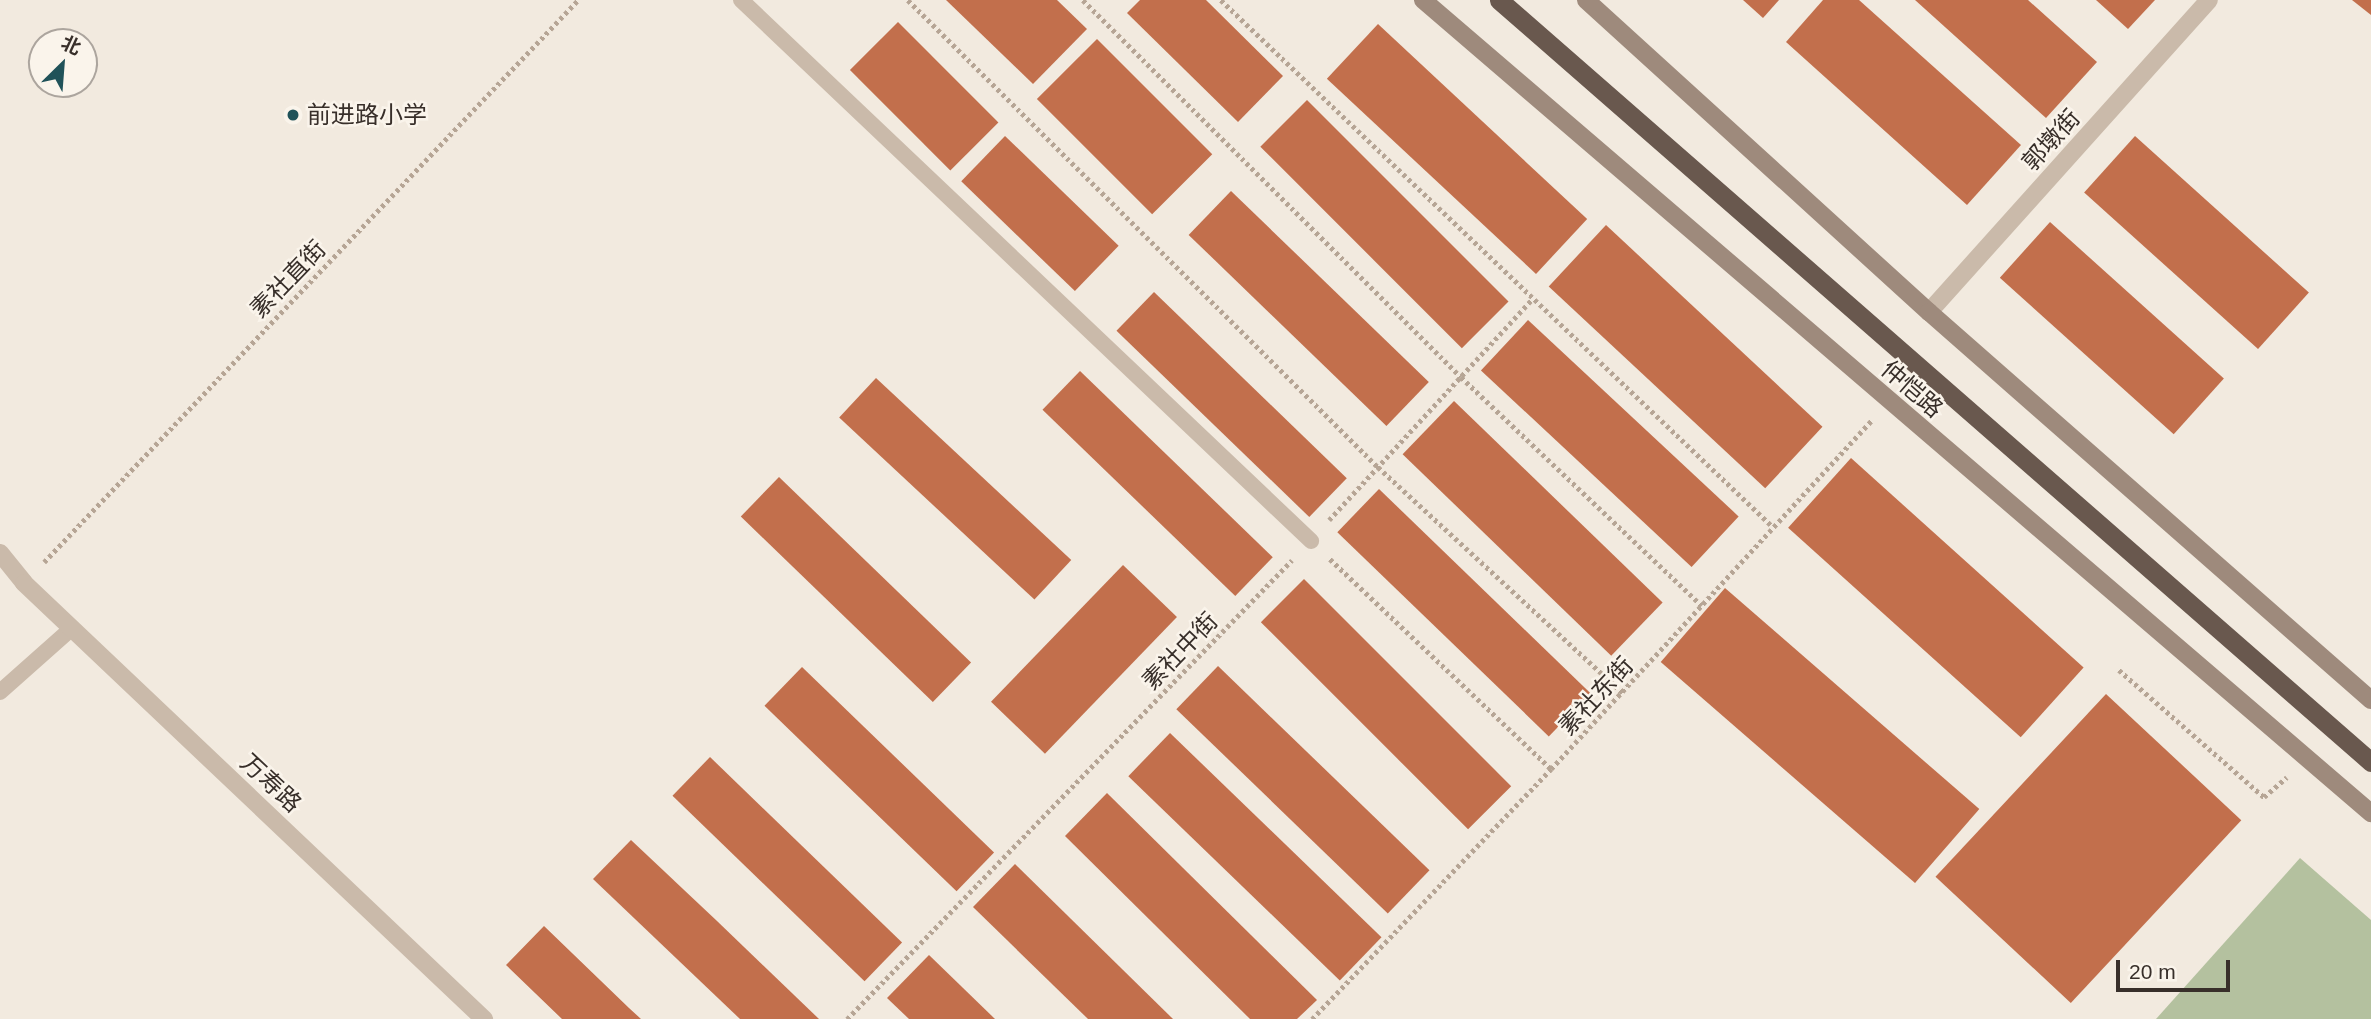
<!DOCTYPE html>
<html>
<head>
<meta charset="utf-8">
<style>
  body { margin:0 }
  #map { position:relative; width:2371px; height:1019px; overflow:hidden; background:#f2eadf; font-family:Helvetica,"Noto Sans SC",sans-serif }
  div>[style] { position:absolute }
  .green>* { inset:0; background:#b4c19f }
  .building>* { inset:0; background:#c26f4c; transform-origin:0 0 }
  .path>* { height:4.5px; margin-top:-2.25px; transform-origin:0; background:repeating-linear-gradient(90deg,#b6a595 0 3.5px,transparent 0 7px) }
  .service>* { height:16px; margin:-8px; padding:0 8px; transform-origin:8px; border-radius:8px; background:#cabaaa }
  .minor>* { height:18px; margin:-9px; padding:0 9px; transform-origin:9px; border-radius:9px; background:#cabaaa }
  .tertiary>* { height:18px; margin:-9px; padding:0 9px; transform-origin:9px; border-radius:9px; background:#cabaaa }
  .secondary>* { height:18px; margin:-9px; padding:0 9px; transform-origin:9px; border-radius:9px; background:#9e8a7c }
  .trunk>* { height:19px; margin:-9.5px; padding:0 9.5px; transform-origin:9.5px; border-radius:9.5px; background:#69584e }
  .dots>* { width:19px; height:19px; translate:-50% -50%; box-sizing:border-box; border:4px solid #faf4eb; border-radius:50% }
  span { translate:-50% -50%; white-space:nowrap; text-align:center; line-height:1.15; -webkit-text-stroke:5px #faf4eb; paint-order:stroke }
  .poi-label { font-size:24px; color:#382f2a }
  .left { translate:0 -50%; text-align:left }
  .street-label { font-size:24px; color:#382f2a }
  .north { position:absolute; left:28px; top:28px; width:70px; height:70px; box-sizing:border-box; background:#faf4eb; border:2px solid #aca59e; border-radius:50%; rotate:25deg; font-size:19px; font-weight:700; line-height:28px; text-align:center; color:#382f2a }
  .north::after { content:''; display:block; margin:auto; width:24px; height:32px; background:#205259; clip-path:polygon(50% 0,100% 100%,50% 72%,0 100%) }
  .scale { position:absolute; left:2116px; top:960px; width:114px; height:32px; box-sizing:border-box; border:4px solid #382f2a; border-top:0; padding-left:9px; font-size:21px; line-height:24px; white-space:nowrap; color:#382f2a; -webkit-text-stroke:5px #faf4eb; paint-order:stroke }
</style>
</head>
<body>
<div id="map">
  <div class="green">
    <i style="clip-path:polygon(2300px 858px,2371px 920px,2371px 1019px,2156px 1019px)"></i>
  </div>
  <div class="building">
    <i style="clip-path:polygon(946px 0,1057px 0,1087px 29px,1033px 84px)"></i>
    <i style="clip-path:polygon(1140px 0,1206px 0,1283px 76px,1238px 122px,1127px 13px)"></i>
    <i style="clip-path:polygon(1743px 0,1779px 0,1763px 18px)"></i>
    <i style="clip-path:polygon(1823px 0,1859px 0,2021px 145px,1967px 205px,1786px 42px)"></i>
    <i style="clip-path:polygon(1915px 0,2028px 0,2097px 62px,2046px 118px)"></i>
    <i style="clip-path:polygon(2096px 0,2155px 0,2128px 29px)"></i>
    <i style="clip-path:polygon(2352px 0,2371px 0,2371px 15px)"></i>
    <i style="left:898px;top:22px;width:142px;height:68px;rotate:45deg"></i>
    <i style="left:1378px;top:24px;width:286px;height:75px;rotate:43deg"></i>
    <i style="left:1097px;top:39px;width:163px;height:85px;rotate:45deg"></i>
    <i style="left:1307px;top:100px;width:285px;height:66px;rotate:45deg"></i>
    <i style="left:1005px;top:136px;width:158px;height:63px;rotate:44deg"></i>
    <i style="left:2135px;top:136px;width:234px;height:76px;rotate:42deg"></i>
    <i style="left:1231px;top:191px;width:275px;height:61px;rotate:44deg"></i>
    <i style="left:2050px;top:222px;width:234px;height:75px;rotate:42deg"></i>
    <i style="left:1606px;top:225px;width:296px;height:84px;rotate:43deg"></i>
    <i style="left:1154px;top:292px;width:268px;height:54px;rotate:44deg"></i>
    <i style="left:1528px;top:320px;width:288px;height:69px;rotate:43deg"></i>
    <i style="left:1080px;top:371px;width:268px;height:54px;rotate:44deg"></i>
    <i style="left:876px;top:378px;width:267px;height:54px;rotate:43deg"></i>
    <i style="left:1454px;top:401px;width:290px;height:74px;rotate:44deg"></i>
    <i style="left:1851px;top:458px;width:313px;height:94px;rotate:42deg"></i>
    <i style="left:779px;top:477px;width:267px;height:55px;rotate:44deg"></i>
    <i style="left:1379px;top:489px;width:294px;height:60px;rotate:44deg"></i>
    <i style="left:1123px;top:565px;width:75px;height:190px;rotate:44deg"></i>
    <i style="left:1304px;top:579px;width:293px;height:61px;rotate:45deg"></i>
    <i style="left:1725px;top:588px;width:337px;height:98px;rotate:41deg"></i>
    <i style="left:1218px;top:666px;width:294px;height:60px;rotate:44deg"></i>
    <i style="left:802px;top:667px;width:267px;height:54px;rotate:44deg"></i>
    <i style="left:2106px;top:694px;width:185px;height:250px;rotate:43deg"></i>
    <i style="left:1170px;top:733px;width:294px;height:60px;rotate:44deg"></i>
    <i style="left:710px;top:757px;width:267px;height:54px;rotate:44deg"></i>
    <i style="clip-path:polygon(1107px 793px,1317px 1000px,1297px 1019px,1250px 1019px,1065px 836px)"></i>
    <i style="clip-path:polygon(631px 840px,717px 921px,819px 1019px,740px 1019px,593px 879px)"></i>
    <i style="clip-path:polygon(1015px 864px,1173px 1019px,1088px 1019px,973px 907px)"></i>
    <i style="clip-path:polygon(544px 926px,629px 1008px,641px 1019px,562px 1019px,506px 965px)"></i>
    <i style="clip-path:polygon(929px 955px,995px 1019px,909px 1019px,887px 998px)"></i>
  </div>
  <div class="path">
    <i style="left:908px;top:0;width:663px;rotate:44.82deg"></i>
    <i style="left:1378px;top:467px;width:333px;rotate:42.7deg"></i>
    <i style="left:1083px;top:0;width:534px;rotate:44.92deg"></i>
    <i style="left:1461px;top:377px;width:332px;rotate:43.5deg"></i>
    <i style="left:1221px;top:0;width:763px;rotate:43.67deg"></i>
    <i style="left:1329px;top:520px;width:299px;rotate:-47.4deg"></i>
    <i style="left:1330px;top:559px;width:305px;rotate:43.5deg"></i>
    <i style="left:1551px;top:769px;width:474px;rotate:-47.4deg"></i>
    <i style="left:44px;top:562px;width:775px;rotate:-46.46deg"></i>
    <i style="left:2119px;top:670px;width:193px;rotate:41.2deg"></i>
    <i style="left:2264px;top:797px;width:30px;rotate:-41deg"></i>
    <i style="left:847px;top:1019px;width:639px;rotate:-45.89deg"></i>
    <i style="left:1312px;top:1019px;width:346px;rotate:-46.3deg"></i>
  </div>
  <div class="service">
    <i style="left:741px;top:0;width:786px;rotate:43.5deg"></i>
    <i style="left:0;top:692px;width:96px;rotate:-41.6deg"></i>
  </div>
  <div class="minor">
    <i style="left:1929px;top:312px;width:419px;rotate:-48.1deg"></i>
  </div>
  <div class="tertiary">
    <i style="left:0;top:553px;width:38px;rotate:51deg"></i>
    <i style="left:24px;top:583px;width:634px;rotate:43.47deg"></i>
  </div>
  <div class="secondary">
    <i style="left:1423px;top:0;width:1249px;rotate:40.62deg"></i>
    <i style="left:1586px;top:0;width:464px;rotate:42.3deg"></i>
    <i style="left:1929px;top:312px;width:588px;rotate:41.28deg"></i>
  </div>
  <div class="trunk">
    <i style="left:1499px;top:0;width:1158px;rotate:41.15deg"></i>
  </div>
  <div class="dots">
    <i style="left:293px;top:115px;background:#205259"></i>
  </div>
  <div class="poi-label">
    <span class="left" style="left:307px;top:115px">前进路小学</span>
  </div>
  <div class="street-label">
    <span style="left:2051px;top:140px;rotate:-48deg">郭墩街</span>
    <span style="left:288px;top:279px;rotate:-46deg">素社直街</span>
    <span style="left:1912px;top:389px;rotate:41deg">仲恺路</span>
    <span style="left:1180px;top:651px;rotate:-46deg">素社中街</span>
    <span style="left:1596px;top:696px;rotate:-47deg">素社东街</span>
    <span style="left:271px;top:783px;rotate:43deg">万寿路</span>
  </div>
  <div class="north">北</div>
  <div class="scale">20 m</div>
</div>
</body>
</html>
